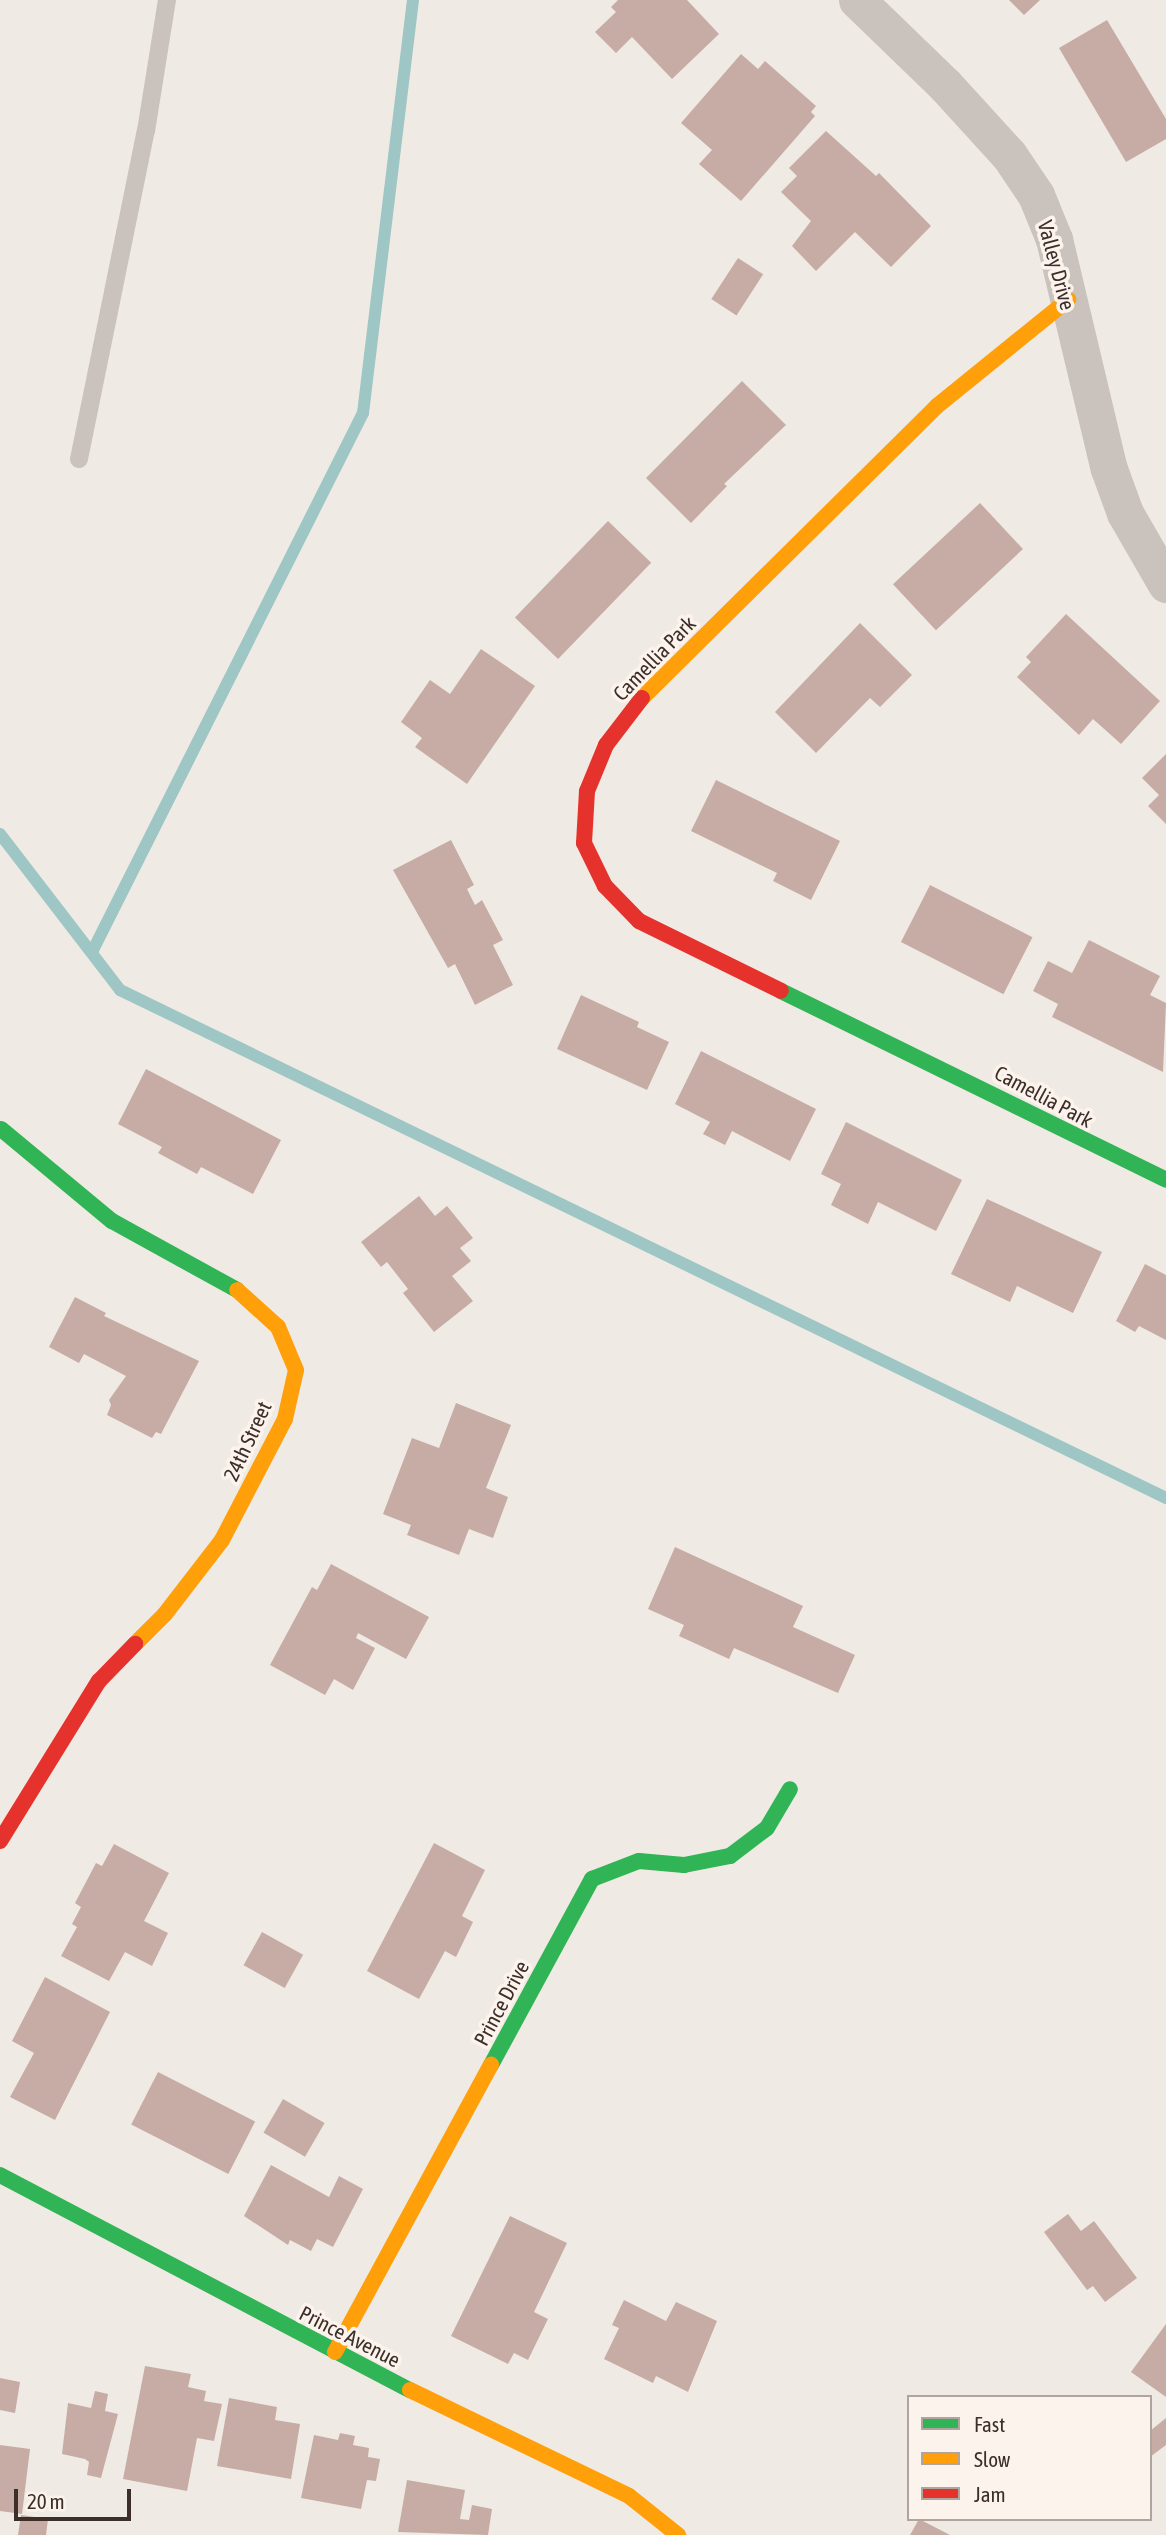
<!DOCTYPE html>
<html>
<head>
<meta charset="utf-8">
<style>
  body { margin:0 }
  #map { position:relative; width:1166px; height:2535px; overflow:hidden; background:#f0eae4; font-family:"Asap Condensed",sans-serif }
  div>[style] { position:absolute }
  .stream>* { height:12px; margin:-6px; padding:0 6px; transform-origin:6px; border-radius:6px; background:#9dc6c4 }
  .building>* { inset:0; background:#c6aca4; transform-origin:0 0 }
  .lane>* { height:18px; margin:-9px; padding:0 9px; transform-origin:9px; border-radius:9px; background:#cac2bd }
  .street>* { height:37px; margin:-18.5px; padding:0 18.5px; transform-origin:18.5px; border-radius:18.5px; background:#cac2bd }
  .fast>* { height:16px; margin:-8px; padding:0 8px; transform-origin:8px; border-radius:8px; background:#30b455 }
  .slow>* { height:16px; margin:-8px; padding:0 8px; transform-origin:8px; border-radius:8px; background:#ff9f0a }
  .jam>* { height:16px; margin:-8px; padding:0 8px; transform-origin:8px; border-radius:8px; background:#e5322d }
  span { translate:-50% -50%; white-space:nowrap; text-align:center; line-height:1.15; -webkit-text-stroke:7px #fcf4ec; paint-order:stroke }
  .street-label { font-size:21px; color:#3c2e29 }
  .legend { position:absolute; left:907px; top:2395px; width:245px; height:126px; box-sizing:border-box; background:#fcf4ec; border:2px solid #afa59e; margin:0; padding:9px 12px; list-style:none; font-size:21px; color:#3c2e29 }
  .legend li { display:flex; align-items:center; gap:14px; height:35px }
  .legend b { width:35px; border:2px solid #afa59e }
  .scale { position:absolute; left:14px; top:2489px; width:117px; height:32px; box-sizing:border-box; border:4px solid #3c2e29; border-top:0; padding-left:9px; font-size:21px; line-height:24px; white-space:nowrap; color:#3c2e29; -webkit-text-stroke:5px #fcf4ec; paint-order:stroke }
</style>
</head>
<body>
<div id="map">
  <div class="stream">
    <i style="left:0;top:834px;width:197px;rotate:52.4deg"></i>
    <i style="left:120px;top:990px;width:1163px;rotate:25.9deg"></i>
    <i style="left:92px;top:952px;width:603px;rotate:-63.31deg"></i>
    <i style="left:363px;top:413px;width:416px;rotate:-83.1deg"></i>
  </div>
  <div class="building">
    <i style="clip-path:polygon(618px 0,687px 0,719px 34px,672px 79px,632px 37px,616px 53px,595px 32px,616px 12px,611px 7px)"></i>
    <i style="clip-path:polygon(1009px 0,1040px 0,1024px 15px)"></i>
    <i style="clip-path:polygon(1107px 20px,1166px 119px,1166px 139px,1126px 162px,1059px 48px)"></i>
    <i style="clip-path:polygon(741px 54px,758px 69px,765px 61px,816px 106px,811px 112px,815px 116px,741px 201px,699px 164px,712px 150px,681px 123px)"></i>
    <i style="clip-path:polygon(826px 131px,876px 176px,879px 173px,931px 226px,891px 267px,855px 232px,816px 271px,792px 246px,811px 221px,781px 192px,797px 176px,789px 168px)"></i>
    <i style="left:738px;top:258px;width:30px;height:49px;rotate:33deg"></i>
    <i style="clip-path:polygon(742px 381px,786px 425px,724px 484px,727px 486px,691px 523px,646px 478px)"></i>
    <i style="left:980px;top:503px;width:63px;height:119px;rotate:47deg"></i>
    <i style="left:608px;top:521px;width:60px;height:134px;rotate:44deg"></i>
    <i style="clip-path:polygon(1066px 614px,1160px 701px,1121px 744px,1093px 719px,1079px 735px,1017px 677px,1031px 662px,1026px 657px)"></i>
    <i style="clip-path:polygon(860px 623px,912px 675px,880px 707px,870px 698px,816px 753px,775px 712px)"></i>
    <i style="clip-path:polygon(481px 649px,535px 686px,467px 784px,415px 747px,422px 738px,401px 722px,430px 680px,450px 694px)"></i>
    <i style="clip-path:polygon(1166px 754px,1166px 824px,1148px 806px,1159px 795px,1142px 778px)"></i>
    <i style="clip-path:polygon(716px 780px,840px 841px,811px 900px,773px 881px,777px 873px,691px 831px)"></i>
    <i style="clip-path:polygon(451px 840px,474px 885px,467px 889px,475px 905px,482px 900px,503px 940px,493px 945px,513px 985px,475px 1005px,455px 964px,448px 968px,393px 870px)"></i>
    <i style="left:930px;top:885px;width:115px;height:64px;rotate:27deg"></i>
    <i style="clip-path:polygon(1089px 940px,1160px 976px,1150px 995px,1166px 1003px,1163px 1072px,1052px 1017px,1058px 1004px,1033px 991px,1048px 961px,1072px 973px)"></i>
    <i style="clip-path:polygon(581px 995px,639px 1022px,637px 1027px,669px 1042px,647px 1090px,557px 1049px)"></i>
    <i style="clip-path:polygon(701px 1051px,816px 1109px,790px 1161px,732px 1131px,725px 1145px,703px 1134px,710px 1122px,675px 1104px)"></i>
    <i style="clip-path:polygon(146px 1069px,281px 1140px,253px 1194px,201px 1167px,197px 1174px,158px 1153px,162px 1147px,118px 1124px)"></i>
    <i style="clip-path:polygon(846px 1122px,962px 1180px,936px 1231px,878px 1202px,868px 1224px,831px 1205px,841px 1184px,821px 1174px)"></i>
    <i style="clip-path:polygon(419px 1196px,435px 1216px,447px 1206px,473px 1238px,460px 1248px,471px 1261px,452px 1276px,473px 1301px,434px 1332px,403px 1293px,408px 1289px,387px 1262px,381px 1267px,361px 1242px)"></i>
    <i style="clip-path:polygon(987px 1199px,1102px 1252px,1073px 1313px,1017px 1286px,1010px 1302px,951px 1274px)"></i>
    <i style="clip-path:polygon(1145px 1264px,1166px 1275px,1166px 1340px,1139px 1326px,1135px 1332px,1116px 1321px)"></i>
    <i style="clip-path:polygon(75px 1297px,106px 1313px,104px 1316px,199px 1361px,161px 1434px,156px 1432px,152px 1438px,107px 1415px,111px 1405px,109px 1400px,126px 1376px,84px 1354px,79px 1363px,49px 1347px)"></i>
    <i style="clip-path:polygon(456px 1403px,511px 1425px,486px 1488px,508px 1497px,493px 1538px,469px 1529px,459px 1555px,407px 1535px,411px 1525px,383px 1514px,412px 1438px,439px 1448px)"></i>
    <i style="clip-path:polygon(675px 1547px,803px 1606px,793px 1627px,855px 1655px,838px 1693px,734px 1648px,729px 1659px,679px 1636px,684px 1625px,648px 1609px)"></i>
    <i style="clip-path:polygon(331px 1564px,429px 1617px,406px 1659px,358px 1633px,356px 1638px,375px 1648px,353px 1690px,334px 1679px,325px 1695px,270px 1665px,312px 1587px,317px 1590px)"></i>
    <i style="clip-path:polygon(434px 1843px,485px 1870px,462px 1916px,473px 1922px,456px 1957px,445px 1951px,419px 1999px,367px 1971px)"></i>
    <i style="clip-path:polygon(114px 1844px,169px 1873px,144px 1921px,168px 1933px,152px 1966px,125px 1952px,109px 1981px,61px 1956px,77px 1927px,72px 1924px,81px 1907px,75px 1903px,96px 1863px,102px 1866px)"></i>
    <i style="left:262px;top:1932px;width:47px;height:38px;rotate:29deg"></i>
    <i style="clip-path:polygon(45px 1977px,110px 2012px,55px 2120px,10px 2097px,34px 2053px,12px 2041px)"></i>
    <i style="left:158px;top:2072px;width:109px;height:59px;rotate:27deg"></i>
    <i style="left:283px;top:2099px;width:48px;height:39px;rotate:30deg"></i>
    <i style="clip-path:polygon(271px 2165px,329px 2197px,339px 2176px,363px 2189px,333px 2247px,317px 2239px,311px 2251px,290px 2240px,288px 2245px,244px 2216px)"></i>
    <i style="clip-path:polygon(1068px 2214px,1081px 2231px,1094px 2221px,1137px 2278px,1105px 2302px,1093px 2286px,1087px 2290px,1044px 2232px)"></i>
    <i style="clip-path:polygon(510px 2216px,567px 2243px,534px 2312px,548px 2319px,528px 2360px,514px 2353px,508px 2364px,451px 2336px)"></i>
    <i style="clip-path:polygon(624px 2300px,666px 2321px,676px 2302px,717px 2321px,688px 2392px,656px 2376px,653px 2383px,604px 2359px,619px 2328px,612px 2325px)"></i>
    <i style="clip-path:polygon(1166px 2324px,1166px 2397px,1131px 2372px)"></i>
    <i style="clip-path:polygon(145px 2366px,191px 2374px,188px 2387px,206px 2391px,204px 2401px,222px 2404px,214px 2441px,197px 2438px,187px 2491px,123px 2479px)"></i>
    <i style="clip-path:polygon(0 2378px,20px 2382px,15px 2413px,0 2410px)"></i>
    <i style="clip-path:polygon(95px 2391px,108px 2394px,105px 2411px,118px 2414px,101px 2478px,87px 2475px,89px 2462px,85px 2459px,62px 2454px,68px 2403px,91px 2408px)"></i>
    <i style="clip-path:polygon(229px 2398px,277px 2407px,275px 2420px,300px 2424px,291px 2479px,217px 2466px)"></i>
    <i style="clip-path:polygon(1166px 2418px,1166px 2445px,1150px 2457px,1150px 2431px)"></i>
    <i style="clip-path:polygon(340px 2433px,355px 2436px,353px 2445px,369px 2448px,368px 2457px,380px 2459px,376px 2481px,367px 2480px,361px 2509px,301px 2498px,314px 2435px,338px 2440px)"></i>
    <i style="clip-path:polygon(0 2445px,30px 2449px,22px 2514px,0 2511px)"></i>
    <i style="clip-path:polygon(407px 2480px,465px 2490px,460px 2519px,469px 2520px,472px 2505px,492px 2509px,488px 2535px,398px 2532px)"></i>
    <i style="clip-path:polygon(21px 2515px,48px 2519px,46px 2535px,18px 2535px)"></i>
    <i style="clip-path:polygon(919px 2519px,950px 2535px,910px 2535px)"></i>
  </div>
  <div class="lane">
    <i style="left:79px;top:459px;width:335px;rotate:-78.5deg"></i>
    <i style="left:146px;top:131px;width:133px;rotate:-80.9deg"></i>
  </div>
  <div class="street">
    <i style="left:857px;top:0;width:122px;rotate:44deg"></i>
    <i style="left:945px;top:85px;width:95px;rotate:47.6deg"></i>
    <i style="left:1009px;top:155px;width:48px;rotate:56deg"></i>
    <i style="left:1036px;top:195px;width:48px;rotate:67.8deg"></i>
    <i style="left:1054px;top:239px;width:236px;rotate:76.6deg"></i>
    <i style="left:1109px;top:469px;width:47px;rotate:70deg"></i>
    <i style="left:1125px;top:513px;width:82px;rotate:60deg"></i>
  </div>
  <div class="fast">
    <i style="left:781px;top:991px;width:429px;rotate:26.1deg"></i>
    <i style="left:1px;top:1129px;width:144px;rotate:39.7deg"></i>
    <i style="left:112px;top:1221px;width:143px;rotate:28.9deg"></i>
    <i style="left:491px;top:2065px;width:212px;rotate:-61.5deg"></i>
    <i style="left:592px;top:1879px;width:50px;rotate:-21deg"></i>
    <i style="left:639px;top:1861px;width:45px;rotate:5.1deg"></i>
    <i style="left:684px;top:1865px;width:47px;rotate:-11.1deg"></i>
    <i style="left:730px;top:1856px;width:46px;rotate:-37.1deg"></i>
    <i style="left:767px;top:1828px;width:45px;rotate:-59.5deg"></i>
    <i style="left:0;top:2175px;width:463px;rotate:27.7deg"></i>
  </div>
  <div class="slow">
    <i style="left:642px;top:698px;width:415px;rotate:-44.7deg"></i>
    <i style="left:937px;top:406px;width:169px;rotate:-39deg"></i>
    <i style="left:135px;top:1644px;width:42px;rotate:-45deg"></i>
    <i style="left:165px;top:1614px;width:93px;rotate:-52.4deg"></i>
    <i style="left:222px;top:1540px;width:136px;rotate:-62.5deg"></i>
    <i style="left:285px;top:1419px;width:50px;rotate:-77.3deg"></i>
    <i style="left:296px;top:1370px;width:47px;rotate:-112.7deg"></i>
    <i style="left:278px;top:1327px;width:55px;rotate:-137.9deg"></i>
    <i style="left:335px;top:2352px;width:327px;rotate:-61.5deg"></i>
    <i style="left:410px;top:2390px;width:243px;rotate:25.8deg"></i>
    <i style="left:629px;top:2496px;width:63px;rotate:38.5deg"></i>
  </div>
  <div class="jam">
    <i style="left:642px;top:698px;width:59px;rotate:127.5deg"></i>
    <i style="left:606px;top:745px;width:50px;rotate:112.4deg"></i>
    <i style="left:587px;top:791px;width:52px;rotate:93.3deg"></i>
    <i style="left:584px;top:843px;width:48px;rotate:64deg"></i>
    <i style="left:605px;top:886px;width:49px;rotate:45.8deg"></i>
    <i style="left:639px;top:921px;width:158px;rotate:26.2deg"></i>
    <i style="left:0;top:1841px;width:188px;rotate:-58.3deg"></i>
    <i style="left:99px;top:1681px;width:52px;rotate:-45.8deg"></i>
  </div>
  <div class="street-label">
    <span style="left:1057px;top:265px;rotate:75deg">Valley Drive</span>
    <span style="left:654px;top:658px;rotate:-46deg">Camellia Park</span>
    <span style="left:1044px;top:1096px;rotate:28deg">Camellia Park</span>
    <span style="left:247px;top:1441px;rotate:-65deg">24th Street</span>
    <span style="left:501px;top:2003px;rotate:-62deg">Prince Drive</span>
    <span style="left:350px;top:2336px;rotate:27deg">Prince Avenue</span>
  </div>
  <ul class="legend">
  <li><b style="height:9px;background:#30b455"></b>Fast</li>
  <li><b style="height:9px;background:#ff9f0a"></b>Slow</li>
  <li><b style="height:9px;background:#e5322d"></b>Jam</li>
  </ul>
  <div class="scale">20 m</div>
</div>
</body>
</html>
